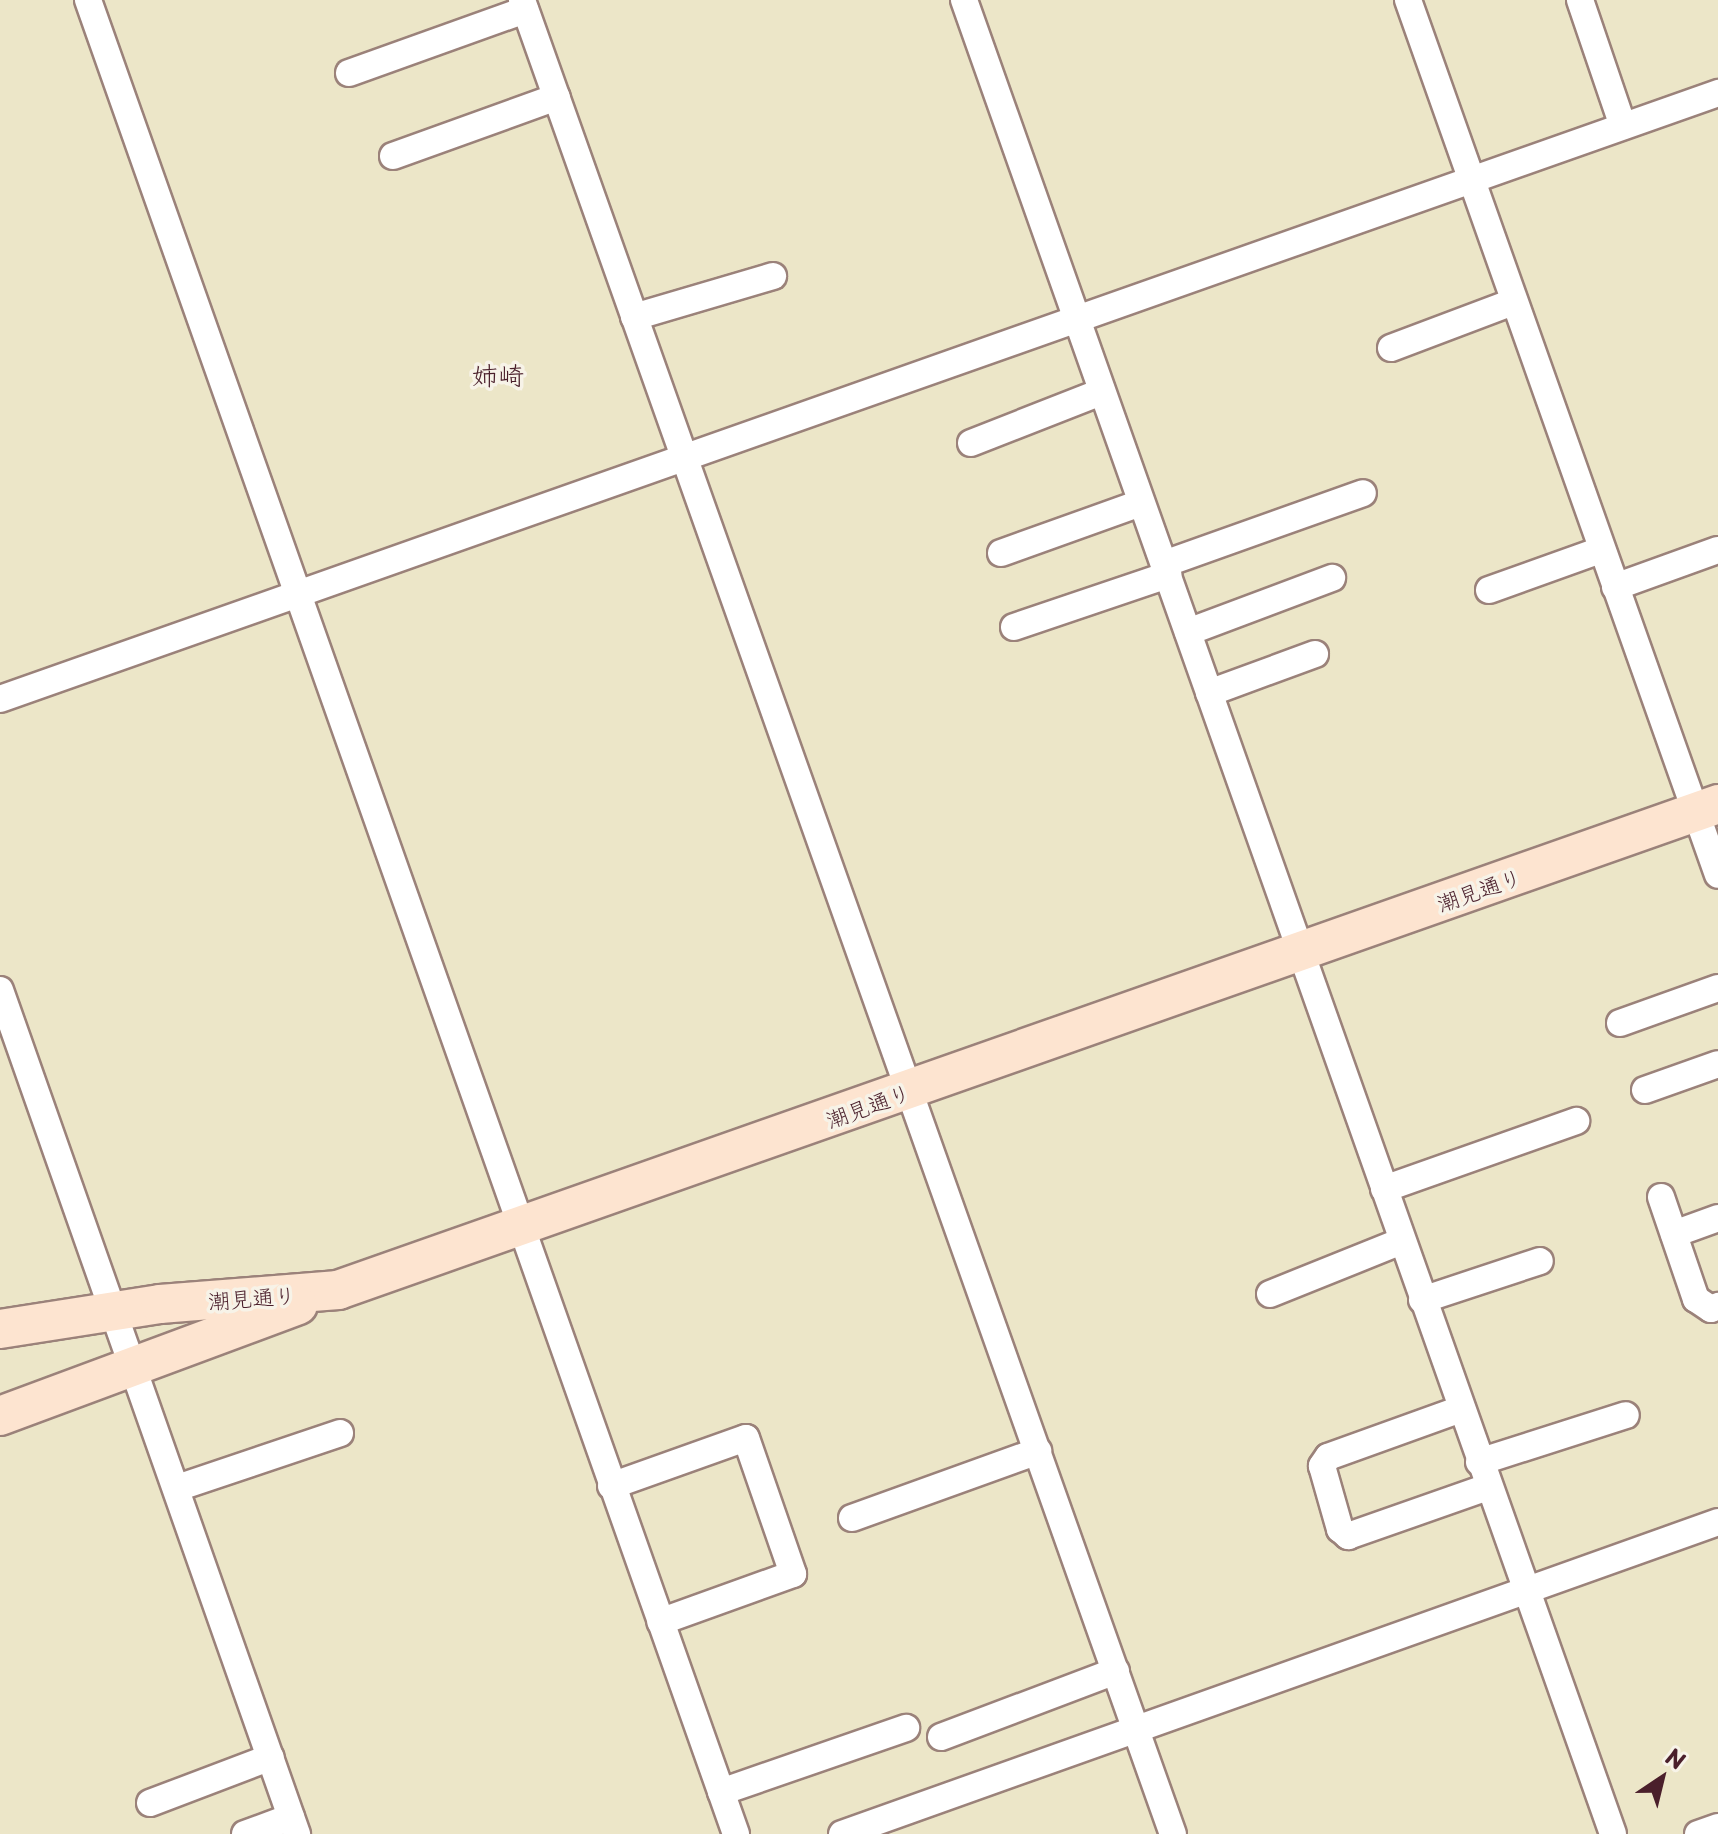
<!DOCTYPE html>
<html>
<head>
<meta charset="utf-8">
<style>
  body { margin:0 }
  #map { position:relative; width:1718px; height:1834px; overflow:hidden; background:#ece6c8; font-family:"Playpen Sans","Klee One",sans-serif }
  div>[style] { position:absolute }
  .roads { filter:drop-shadow(2px 0 #9b827a) drop-shadow(-2px 0 #9b827a) drop-shadow(0 2px #9b827a) drop-shadow(0 -2px #9b827a) }
  .street>* { height:26px; margin:-13px; padding:0 13px; transform-origin:13px; border-radius:13px; background:#fff }
  .secondary>* { height:38px; margin:-19px; padding:0 19px; transform-origin:19px; border-radius:19px; background:#fde4d0 }
  span { translate:-50% -50%; white-space:nowrap; text-align:center; line-height:1.15; -webkit-text-stroke:7px #f7f3e8; paint-order:stroke }
  .street-label { font-size:22px; color:#4a1f2b }
  .quarter-label { font-size:26px; color:#4a1f2b }
  .north { position:absolute; left:1622px; top:1738px; width:80px; height:80px; -webkit-text-stroke:6px #f7f3e8; paint-order:stroke; rotate:35deg; font-size:22px; font-weight:700; line-height:32px; text-align:center; color:#4a1f2b }
  .north::after { content:''; display:block; margin:auto; width:28px; height:36px; background:#4a1f2b; clip-path:polygon(50% 0,100% 100%,50% 72%,0 100%) }
</style>
</head>
<body>
<div id="map">
  <div class="roads">
    <div class="street">
      <i style="left:88px;top:0;width:1945px;rotate:70.54deg"></i>
      <i style="left:522px;top:0;width:1946px;rotate:70.46deg"></i>
      <i style="left:964px;top:0;width:1945px;rotate:70.51deg"></i>
      <i style="left:1408px;top:0;width:928px;rotate:70.49deg"></i>
      <i style="left:1580px;top:0;width:133px;rotate:71.2deg"></i>
      <i style="left:349px;top:73px;width:187px;rotate:-19.7deg"></i>
      <i style="left:393px;top:156px;width:174px;rotate:-19.8deg"></i>
      <i style="left:634px;top:317px;width:145px;rotate:-16.4deg"></i>
      <i style="left:1391px;top:348px;width:130px;rotate:-20.7deg"></i>
      <i style="left:971px;top:443px;width:140px;rotate:-21.4deg"></i>
      <i style="left:1001px;top:553px;width:149px;rotate:-19.7deg"></i>
      <i style="left:1164px;top:564px;width:211px;rotate:-19.6deg"></i>
      <i style="left:1615px;top:587px;width:109px;rotate:-19.8deg"></i>
      <i style="left:1489px;top:590px;width:119px;rotate:-19.7deg"></i>
      <i style="left:1014px;top:627px;width:163px;rotate:-18.7deg"></i>
      <i style="left:1188px;top:632px;width:154px;rotate:-20.6deg"></i>
      <i style="left:1209px;top:693px;width:113px;rotate:-20.2deg"></i>
      <i style="left:0;top:699px;width:1822px;rotate:-19.43deg"></i>
      <i style="left:0;top:990px;width:895px;rotate:70.61deg"></i>
      <i style="left:1620px;top:1023px;width:104px;rotate:-19.7deg"></i>
      <i style="left:1645px;top:1090px;width:77px;rotate:-19.6deg"></i>
      <i style="left:1384px;top:1189px;width:204px;rotate:-19.5deg"></i>
      <i style="left:1661px;top:1197px;width:108px;rotate:71.1deg"></i>
      <i style="left:1696px;top:1299px;width:18px;rotate:34deg"></i>
      <i style="left:1711px;top:1309px;width:8px;rotate:-23deg"></i>
      <i style="left:1674px;top:1234px;width:47px;rotate:-20deg"></i>
      <i style="left:1270px;top:1294px;width:142px;rotate:-21.9deg"></i>
      <i style="left:1422px;top:1300px;width:124px;rotate:-18.3deg"></i>
      <i style="left:1461px;top:1409px;width:141px;rotate:160.2deg"></i>
      <i style="left:1328px;top:1457px;width:11px;rotate:124deg"></i>
      <i style="left:1322px;top:1466px;width:66px;rotate:74.1deg"></i>
      <i style="left:1340px;top:1529px;width:11px;rotate:41deg"></i>
      <i style="left:1348px;top:1536px;width:148px;rotate:-19.3deg"></i>
      <i style="left:1479px;top:1462px;width:154px;rotate:-17.7deg"></i>
      <i style="left:611px;top:1486px;width:143px;rotate:-19.6deg"></i>
      <i style="left:746px;top:1438px;width:144px;rotate:70.9deg"></i>
      <i style="left:793px;top:1574px;width:141px;rotate:160.2deg"></i>
      <i style="left:177px;top:1488px;width:172px;rotate:-18.6deg"></i>
      <i style="left:852px;top:1518px;width:198px;rotate:-19.8deg"></i>
      <i style="left:941px;top:1737px;width:187px;rotate:-20.7deg"></i>
      <i style="left:721px;top:1792px;width:196px;rotate:-19.1deg"></i>
      <i style="left:150px;top:1803px;width:129px;rotate:-20.8deg"></i>
      <i style="left:245px;top:1834px;width:49px;rotate:-20.3deg"></i>
      <i style="left:842px;top:1834px;width:930px;rotate:-19.6deg"></i>
      <i style="left:1698px;top:1834px;width:21px;rotate:-19deg"></i>
    </div>
    <div class="secondary">
      <i style="left:0;top:1329px;width:162px;rotate:-8.9deg"></i>
      <i style="left:160px;top:1304px;width:179px;rotate:-4.5deg"></i>
      <i style="left:338px;top:1290px;width:1463px;rotate:-19.4deg"></i>
      <i style="left:0;top:1416px;width:318px;rotate:-20.4deg"></i>
    </div>
  </div>
  <div class="street-label">
    <span style="left:1479px;top:889px;rotate:-19deg">潮見通り</span>
    <span style="left:868px;top:1105px;rotate:-20deg">潮見通り</span>
    <span style="left:252px;top:1297px;rotate:-4deg">潮見通り</span>
  </div>
  <div class="quarter-label">
    <span style="left:498px;top:375px">姉崎</span>
  </div>
  <div class="north">N</div>
</div>
</body>
</html>
